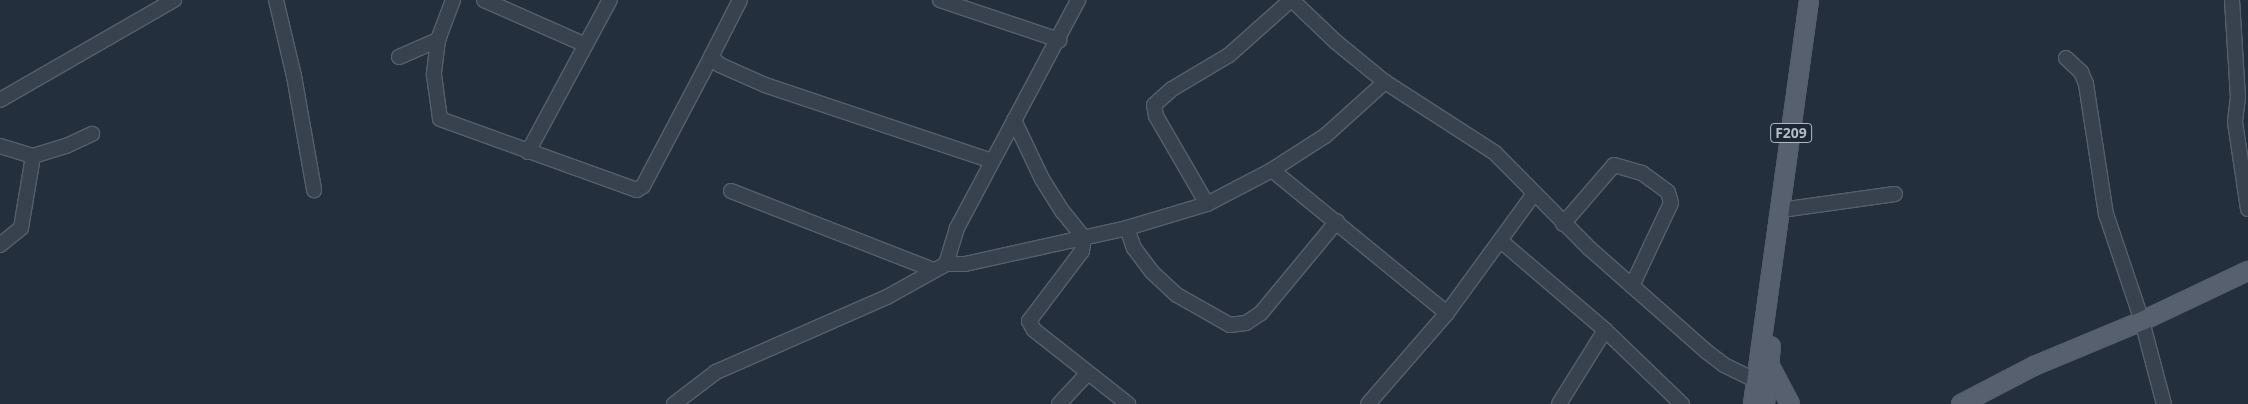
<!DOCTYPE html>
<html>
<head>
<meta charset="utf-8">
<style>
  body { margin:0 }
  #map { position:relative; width:2248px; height:404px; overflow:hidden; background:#242f3e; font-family:"Open Sans",sans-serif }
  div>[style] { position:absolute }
  .roads { filter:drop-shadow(1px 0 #565f6c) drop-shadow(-1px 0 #565f6c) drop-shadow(0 1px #565f6c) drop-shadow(0 -1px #565f6c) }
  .minor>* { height:14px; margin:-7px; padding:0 7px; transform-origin:7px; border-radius:7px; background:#38414e }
  .major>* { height:18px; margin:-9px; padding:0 9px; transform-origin:9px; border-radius:9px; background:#56606e }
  span { translate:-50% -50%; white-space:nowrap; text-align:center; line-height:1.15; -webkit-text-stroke:4.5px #1d2633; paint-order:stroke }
  .shield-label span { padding:1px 4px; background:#1d2633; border:1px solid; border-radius:4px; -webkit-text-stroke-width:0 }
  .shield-label { font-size:14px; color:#b4bcc9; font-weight:700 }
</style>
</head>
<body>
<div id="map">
  <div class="roads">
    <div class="minor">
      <i style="left:276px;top:0;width:78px;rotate:76.7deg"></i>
      <i style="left:294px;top:76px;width:116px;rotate:80deg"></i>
      <i style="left:453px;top:0;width:43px;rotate:110.6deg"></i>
      <i style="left:438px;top:40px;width:35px;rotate:97deg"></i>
      <i style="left:434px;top:75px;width:44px;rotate:82.2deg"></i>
      <i style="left:440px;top:119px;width:209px;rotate:19.8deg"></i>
      <i style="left:637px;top:190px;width:7px;rotate:-34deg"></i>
      <i style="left:643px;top:186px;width:146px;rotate:-62.2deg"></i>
      <i style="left:484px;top:0;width:111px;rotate:23.8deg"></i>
      <i style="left:740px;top:0;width:64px;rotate:117deg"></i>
      <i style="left:711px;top:57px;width:12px;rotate:42deg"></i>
      <i style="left:720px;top:65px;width:49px;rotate:24deg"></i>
      <i style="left:765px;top:85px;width:239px;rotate:18.5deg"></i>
      <i style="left:940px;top:0;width:126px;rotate:18.6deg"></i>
      <i style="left:1292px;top:0;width:61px;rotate:43.7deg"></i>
      <i style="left:1336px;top:42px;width:63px;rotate:39.2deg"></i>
      <i style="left:1385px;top:82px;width:131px;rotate:32.8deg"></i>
      <i style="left:1495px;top:153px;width:134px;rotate:45.3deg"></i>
      <i style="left:1589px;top:248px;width:157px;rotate:41.4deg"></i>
      <i style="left:1707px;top:352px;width:21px;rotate:37deg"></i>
      <i style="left:1724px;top:365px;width:34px;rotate:26deg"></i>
      <i style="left:2232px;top:0;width:97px;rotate:86.5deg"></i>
      <i style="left:2238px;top:97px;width:25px;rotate:97deg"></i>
      <i style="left:2235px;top:122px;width:88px;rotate:81.5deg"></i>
      <i style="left:399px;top:57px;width:43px;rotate:-23.6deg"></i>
      <i style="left:2066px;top:58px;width:21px;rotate:43deg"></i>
      <i style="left:2081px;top:72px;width:13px;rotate:67deg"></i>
      <i style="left:2086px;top:84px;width:132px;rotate:81.3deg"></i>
      <i style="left:2106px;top:214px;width:113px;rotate:71.4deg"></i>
      <i style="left:2142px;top:321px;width:86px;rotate:75.2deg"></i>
      <i style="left:0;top:100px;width:201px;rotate:-29.9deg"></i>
      <i style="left:1014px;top:120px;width:65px;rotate:64.6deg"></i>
      <i style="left:1042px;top:179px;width:39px;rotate:58deg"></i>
      <i style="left:1063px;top:212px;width:33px;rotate:51deg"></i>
      <i style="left:0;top:146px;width:34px;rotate:17deg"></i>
      <i style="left:33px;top:156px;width:34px;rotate:-17deg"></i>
      <i style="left:66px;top:146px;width:29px;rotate:-25deg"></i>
      <i style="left:528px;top:152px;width:173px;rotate:-61.7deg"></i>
      <i style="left:1272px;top:170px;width:226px;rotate:39.3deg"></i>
      <i style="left:731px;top:191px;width:218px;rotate:21.3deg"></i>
      <i style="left:1207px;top:204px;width:102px;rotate:-120.1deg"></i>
      <i style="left:1156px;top:116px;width:11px;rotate:-100deg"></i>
      <i style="left:1154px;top:105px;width:24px;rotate:-42deg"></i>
      <i style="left:1172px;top:89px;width:66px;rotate:-30.8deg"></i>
      <i style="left:1229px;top:55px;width:83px;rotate:-41.6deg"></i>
      <i style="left:1781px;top:210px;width:115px;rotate:-8deg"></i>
      <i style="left:1563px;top:224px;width:78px;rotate:-49.2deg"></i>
      <i style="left:1614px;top:165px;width:29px;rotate:16deg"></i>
      <i style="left:1642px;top:173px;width:32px;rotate:36deg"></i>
      <i style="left:1668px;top:192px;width:11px;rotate:75deg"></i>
      <i style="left:1671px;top:203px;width:92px;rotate:115.2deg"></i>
      <i style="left:1127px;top:228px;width:21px;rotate:71deg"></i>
      <i style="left:1134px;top:248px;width:30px;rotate:53deg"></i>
      <i style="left:1152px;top:272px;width:34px;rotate:43deg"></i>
      <i style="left:1177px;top:295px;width:61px;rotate:29.5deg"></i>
      <i style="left:1230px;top:325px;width:16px;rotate:-7deg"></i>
      <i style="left:1246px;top:323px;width:18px;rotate:-34deg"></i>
      <i style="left:1261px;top:313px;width:119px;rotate:-50.4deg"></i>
      <i style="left:1084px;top:238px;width:13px;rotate:99deg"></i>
      <i style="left:1082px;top:251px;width:88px;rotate:127.1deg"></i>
      <i style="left:1029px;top:321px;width:10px;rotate:61deg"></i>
      <i style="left:1034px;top:330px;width:120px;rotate:38.2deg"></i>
      <i style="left:1502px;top:242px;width:135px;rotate:40.5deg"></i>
      <i style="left:1605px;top:330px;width:107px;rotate:43.9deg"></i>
      <i style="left:0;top:245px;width:27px;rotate:-39deg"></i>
      <i style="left:21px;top:228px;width:73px;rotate:-80.5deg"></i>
      <i style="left:946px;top:264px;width:38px;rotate:-73deg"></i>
      <i style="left:957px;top:228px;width:258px;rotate:-62deg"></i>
      <i style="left:674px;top:404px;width:53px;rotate:-37.3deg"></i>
      <i style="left:716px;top:372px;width:187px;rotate:-23.7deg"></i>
      <i style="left:887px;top:297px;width:68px;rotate:-29.2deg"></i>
      <i style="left:946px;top:264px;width:19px"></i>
      <i style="left:965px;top:264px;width:166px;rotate:-12.5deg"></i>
      <i style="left:1127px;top:228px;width:84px;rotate:-16.7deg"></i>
      <i style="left:1207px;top:204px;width:73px;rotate:-27.6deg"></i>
      <i style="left:1272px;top:170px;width:63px;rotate:-32.7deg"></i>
      <i style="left:1325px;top:136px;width:81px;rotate:-42deg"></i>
      <i style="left:1059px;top:404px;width:41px;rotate:-47deg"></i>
      <i style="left:1368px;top:404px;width:121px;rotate:-49deg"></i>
      <i style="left:1447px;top:313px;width:146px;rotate:-53.9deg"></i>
      <i style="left:1559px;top:404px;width:87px;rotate:-58.1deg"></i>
    </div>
    <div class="major">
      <i style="left:1770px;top:366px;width:43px;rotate:62.2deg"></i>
      <i style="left:1753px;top:404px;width:408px;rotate:-82.1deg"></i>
      <i style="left:1765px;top:404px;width:58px;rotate:-84.1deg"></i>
      <i style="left:1961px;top:404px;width:82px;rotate:-27.5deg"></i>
      <i style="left:2034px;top:366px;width:117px;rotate:-22.6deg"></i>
      <i style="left:2142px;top:321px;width:117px;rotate:-25.3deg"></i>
    </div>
  </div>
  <div class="shield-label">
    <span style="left:1791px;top:133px">F209</span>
  </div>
</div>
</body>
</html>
